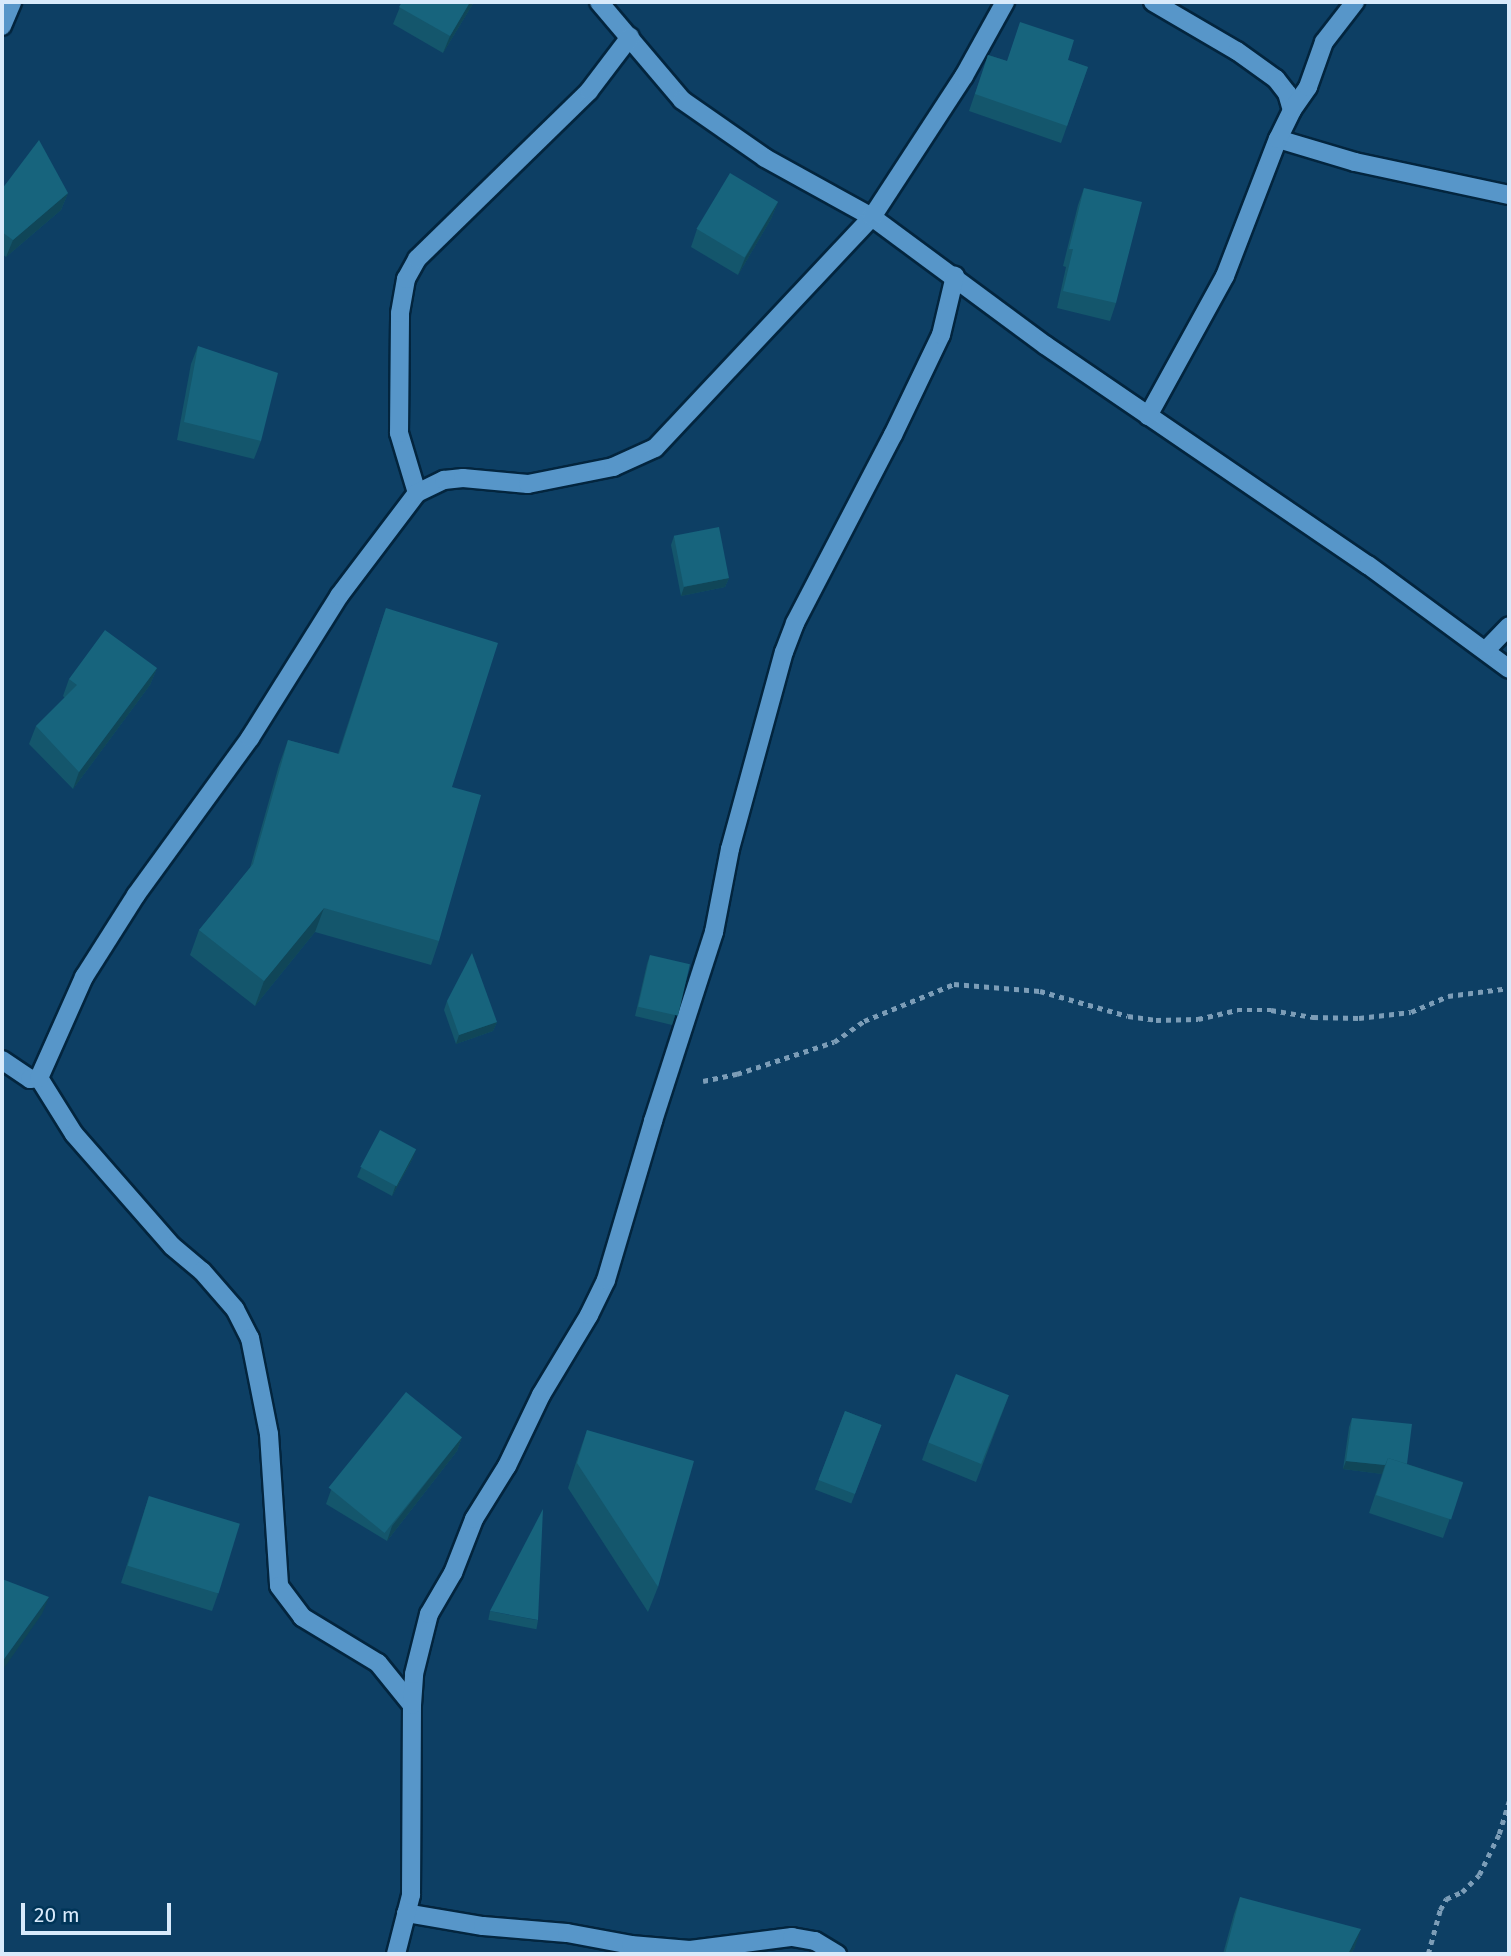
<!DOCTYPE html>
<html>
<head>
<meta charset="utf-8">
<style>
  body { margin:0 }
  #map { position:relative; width:1511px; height:1956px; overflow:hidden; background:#0d3f64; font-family:"Fira Sans",sans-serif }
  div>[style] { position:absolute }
  .path>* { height:4.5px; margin-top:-2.25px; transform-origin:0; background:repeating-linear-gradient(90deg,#7c9db7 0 5px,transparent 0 10px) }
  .roads { filter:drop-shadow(2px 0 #03253e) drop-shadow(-2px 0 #03253e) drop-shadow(0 2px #03253e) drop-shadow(0 -2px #03253e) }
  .minor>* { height:18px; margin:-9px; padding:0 9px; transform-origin:9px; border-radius:9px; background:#5796c9 }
  .wall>* { inset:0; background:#14566c; transform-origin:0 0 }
  .shaded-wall>* { inset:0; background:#104658 }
  .building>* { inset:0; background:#17647d; transform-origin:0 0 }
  span { translate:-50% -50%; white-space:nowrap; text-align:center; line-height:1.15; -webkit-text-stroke:5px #003558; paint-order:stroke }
  .frame { position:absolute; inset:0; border:4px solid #d8eafb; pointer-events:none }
  .scale { position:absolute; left:21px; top:1903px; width:150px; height:32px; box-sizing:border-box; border:4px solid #d8eafb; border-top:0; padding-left:9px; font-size:21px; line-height:24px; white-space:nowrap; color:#d8eafb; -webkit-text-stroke:5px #003558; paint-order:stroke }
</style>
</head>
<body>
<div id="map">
  <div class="path">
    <i style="left:703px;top:1081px;width:35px;rotate:-12deg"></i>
    <i style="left:737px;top:1074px;width:102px;rotate:-18.3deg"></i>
    <i style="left:834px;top:1042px;width:37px;rotate:-35deg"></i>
    <i style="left:864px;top:1021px;width:97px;rotate:-22.3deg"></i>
    <i style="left:954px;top:984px;width:86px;rotate:4.7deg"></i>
    <i style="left:1040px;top:991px;width:91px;rotate:15.9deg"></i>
    <i style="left:1128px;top:1016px;width:28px;rotate:8deg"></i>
    <i style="left:1156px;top:1020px;width:42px;rotate:-1.4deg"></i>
    <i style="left:1198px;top:1019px;width:40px;rotate:-13deg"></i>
    <i style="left:1237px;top:1010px;width:34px"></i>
    <i style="left:1271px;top:1010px;width:43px;rotate:9.5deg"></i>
    <i style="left:1313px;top:1017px;width:46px;rotate:1.2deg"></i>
    <i style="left:1359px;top:1018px;width:52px;rotate:-6.6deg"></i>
    <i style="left:1411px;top:1012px;width:40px;rotate:-23.4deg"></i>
    <i style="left:1448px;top:996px;width:62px;rotate:-7.5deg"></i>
    <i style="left:1428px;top:1954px;width:46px;rotate:-74.7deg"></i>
    <i style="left:1440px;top:1910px;width:13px;rotate:-61deg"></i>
    <i style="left:1446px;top:1899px;width:17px;rotate:-24deg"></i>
    <i style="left:1462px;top:1892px;width:24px;rotate:-45deg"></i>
    <i style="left:1479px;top:1875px;width:46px;rotate:-64deg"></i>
    <i style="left:1499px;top:1834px;width:34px;rotate:-73deg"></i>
  </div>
  <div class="roads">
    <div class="minor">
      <i style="left:599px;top:2px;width:128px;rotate:49.7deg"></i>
      <i style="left:682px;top:100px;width:101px;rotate:34.9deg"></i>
      <i style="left:765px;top:158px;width:122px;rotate:28.9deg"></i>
      <i style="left:872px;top:217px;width:215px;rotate:36.5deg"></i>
      <i style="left:1045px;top:345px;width:391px;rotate:34.3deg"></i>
      <i style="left:1368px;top:565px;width:175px;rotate:36.4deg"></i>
      <i style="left:1153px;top:2px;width:97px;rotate:30.3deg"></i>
      <i style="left:1237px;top:51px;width:48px;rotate:35.7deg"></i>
      <i style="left:1276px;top:79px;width:18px;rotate:52deg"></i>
      <i style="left:1287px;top:93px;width:18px;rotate:74deg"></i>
      <i style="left:2px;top:26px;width:26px;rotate:-67deg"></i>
      <i style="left:1278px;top:139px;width:80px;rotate:16.6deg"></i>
      <i style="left:1355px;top:162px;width:157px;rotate:12.1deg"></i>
      <i style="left:1148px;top:416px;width:160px;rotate:-61.2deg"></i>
      <i style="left:1225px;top:276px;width:147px;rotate:-68.9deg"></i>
      <i style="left:1278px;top:139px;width:32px;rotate:-64deg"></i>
      <i style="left:1292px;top:110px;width:28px;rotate:-55deg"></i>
      <i style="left:1308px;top:87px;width:48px;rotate:-70.4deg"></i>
      <i style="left:1324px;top:42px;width:51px;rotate:-52.2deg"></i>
      <i style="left:417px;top:493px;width:63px;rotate:-106.7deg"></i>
      <i style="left:399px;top:433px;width:120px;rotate:-89.5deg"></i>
      <i style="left:400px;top:313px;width:35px;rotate:-80deg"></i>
      <i style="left:406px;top:279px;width:23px;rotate:-61deg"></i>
      <i style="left:417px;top:259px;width:240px;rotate:-44.3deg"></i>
      <i style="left:589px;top:91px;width:68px;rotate:-52.8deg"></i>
      <i style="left:1486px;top:650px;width:33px;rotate:-46deg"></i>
      <i style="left:2px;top:1060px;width:34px;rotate:34deg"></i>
      <i style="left:30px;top:1079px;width:9px;rotate:-6deg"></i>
      <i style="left:39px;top:1078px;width:66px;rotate:58deg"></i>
      <i style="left:74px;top:1134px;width:149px;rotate:48.8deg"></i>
      <i style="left:172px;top:1246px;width:39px;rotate:40deg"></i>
      <i style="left:202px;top:1271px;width:50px;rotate:49deg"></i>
      <i style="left:235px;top:1309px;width:33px;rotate:63deg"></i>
      <i style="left:250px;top:1338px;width:98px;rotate:78.8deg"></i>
      <i style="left:269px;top:1434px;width:152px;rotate:86.2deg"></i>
      <i style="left:279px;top:1586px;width:39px;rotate:53deg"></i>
      <i style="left:302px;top:1617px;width:89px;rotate:31.2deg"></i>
      <i style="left:378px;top:1663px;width:54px;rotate:51deg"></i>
      <i style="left:39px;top:1078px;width:111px;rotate:-66deg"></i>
      <i style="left:84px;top:977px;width:97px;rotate:-57.6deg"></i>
      <i style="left:136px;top:895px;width:194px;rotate:-54deg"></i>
      <i style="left:250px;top:738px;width:168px;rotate:-57.9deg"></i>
      <i style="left:339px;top:596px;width:129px;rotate:-52.9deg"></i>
      <i style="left:417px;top:493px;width:30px;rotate:-26deg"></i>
      <i style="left:444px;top:480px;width:19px;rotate:-6deg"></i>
      <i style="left:463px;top:478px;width:65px;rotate:5.3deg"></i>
      <i style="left:528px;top:484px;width:87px;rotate:-11.3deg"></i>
      <i style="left:613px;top:467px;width:46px;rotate:-24.3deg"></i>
      <i style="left:655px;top:448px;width:317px;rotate:-46.8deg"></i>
      <i style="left:872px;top:217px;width:168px;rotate:-56.9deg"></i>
      <i style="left:964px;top:76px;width:85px;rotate:-61deg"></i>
      <i style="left:406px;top:1913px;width:78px;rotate:9.6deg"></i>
      <i style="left:483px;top:1926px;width:84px;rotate:4.8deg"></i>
      <i style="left:567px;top:1933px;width:65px;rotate:10.6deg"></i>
      <i style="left:631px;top:1945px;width:59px;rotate:4.8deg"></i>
      <i style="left:690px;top:1950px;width:103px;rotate:-7.3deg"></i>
      <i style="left:792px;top:1937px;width:23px;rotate:10deg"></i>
      <i style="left:815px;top:1941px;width:26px;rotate:31deg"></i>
      <i style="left:396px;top:1954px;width:61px;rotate:-75.7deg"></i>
      <i style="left:411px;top:1895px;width:190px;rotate:-89.7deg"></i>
      <i style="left:412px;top:1705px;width:31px;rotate:-86deg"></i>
      <i style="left:414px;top:1674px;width:62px;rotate:-76deg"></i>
      <i style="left:429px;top:1614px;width:48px;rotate:-59.7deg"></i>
      <i style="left:453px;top:1573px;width:58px;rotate:-68.7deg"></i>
      <i style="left:474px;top:1519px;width:62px;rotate:-58.1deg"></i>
      <i style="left:507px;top:1466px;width:79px;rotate:-64.4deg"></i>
      <i style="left:541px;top:1395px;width:93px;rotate:-59deg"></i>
      <i style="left:589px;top:1315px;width:39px;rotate:-64deg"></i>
      <i style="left:606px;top:1280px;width:166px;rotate:-73.5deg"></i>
      <i style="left:653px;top:1121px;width:199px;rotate:-72.1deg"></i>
      <i style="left:714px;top:932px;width:85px;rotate:-79.1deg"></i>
      <i style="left:730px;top:849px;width:204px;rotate:-74.7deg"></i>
      <i style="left:784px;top:652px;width:31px;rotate:-69deg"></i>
      <i style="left:795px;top:623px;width:212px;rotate:-62.5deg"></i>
      <i style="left:893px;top:435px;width:111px;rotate:-64.4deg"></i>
      <i style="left:941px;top:335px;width:61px;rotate:-76.7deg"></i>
    </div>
  </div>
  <div class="wall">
    <i style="clip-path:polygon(402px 2px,474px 2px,443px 53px,393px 24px)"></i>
    <i style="clip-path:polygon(988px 55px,1007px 61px,1068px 60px,1088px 67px,1061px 143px,969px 111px)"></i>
    <i style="clip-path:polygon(1084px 188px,1116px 303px,1110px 321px,1057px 308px,1066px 267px,1063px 266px,1078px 205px)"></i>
    <i style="clip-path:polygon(2px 189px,68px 193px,61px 210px,6px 257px,2px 254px)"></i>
    <i style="clip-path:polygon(778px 202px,771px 219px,738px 275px,691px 247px,697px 229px)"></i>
    <i style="clip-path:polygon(198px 346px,261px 441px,254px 459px,177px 440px,191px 364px)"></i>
    <i style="clip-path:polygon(674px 536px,729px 578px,725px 587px,681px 596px,671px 545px)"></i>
    <i style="clip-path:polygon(386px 608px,452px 787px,439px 941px,431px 965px,315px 932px,255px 1006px,190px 955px,199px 930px,250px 868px,279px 765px,288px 740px,338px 754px)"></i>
    <i style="clip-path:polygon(157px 668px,150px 685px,73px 789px,29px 744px,36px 726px,65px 698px,63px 696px,69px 679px)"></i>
    <i style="clip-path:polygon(650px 955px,675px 1016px,672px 1025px,635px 1016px,647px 964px)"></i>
    <i style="clip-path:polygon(447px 1001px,497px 1022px,493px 1031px,456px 1044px,444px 1010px)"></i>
    <i style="clip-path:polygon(413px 1158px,392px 1196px,357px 1177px,361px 1168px)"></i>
    <i style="clip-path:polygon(1009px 1395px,976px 1482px,922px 1460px,928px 1443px)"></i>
    <i style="left:845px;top:1411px;width:39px;height:84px;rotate:21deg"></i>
    <i style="clip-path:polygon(1352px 1418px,1407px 1464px,1463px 1482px,1443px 1538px,1369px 1513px,1382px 1474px,1343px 1469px,1349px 1427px)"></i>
    <i style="clip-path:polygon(587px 1430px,658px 1587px,648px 1612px,568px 1488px,578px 1456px)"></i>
    <i style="clip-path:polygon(462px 1437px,457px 1451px,387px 1541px,326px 1504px,331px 1490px)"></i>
    <i style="clip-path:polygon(149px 1496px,218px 1594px,212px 1611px,121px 1583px)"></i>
    <i style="left:490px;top:1611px;width:49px;height:9px;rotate:11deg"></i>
    <i style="clip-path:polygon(1240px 1897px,1355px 1947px,1351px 1954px,1223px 1954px,1234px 1914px)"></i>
  </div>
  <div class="shaded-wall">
    <i style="clip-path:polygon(470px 2px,474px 2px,443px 53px,450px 36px)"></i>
    <i style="clip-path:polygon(68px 193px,61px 210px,6px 257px,13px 240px)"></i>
    <i style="clip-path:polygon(778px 202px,771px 219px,738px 275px,745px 258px)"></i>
    <i style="clip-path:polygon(729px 578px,725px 587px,681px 596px,684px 587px)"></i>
    <i style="clip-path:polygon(157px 668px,150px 685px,73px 789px,79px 772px)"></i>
    <i style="clip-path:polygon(324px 908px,315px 932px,255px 1006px,264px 981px)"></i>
    <i style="clip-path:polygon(497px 1022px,493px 1031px,456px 1044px,459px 1035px)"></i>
    <i style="clip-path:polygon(416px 1149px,413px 1158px,392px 1196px,395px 1187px)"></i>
    <i style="clip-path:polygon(462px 1437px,457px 1451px,387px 1541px,392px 1526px)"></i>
    <i style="clip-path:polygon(1346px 1461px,1385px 1465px,1382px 1474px,1343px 1469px)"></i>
    <i style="clip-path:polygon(49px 1597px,42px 1614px,2px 1671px,2px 1662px)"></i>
    <i style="clip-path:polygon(1361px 1929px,1355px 1947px,1351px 1954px,1348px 1954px)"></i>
  </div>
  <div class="building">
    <i style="clip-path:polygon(402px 2px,470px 2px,450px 36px,399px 7px)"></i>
    <i style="clip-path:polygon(1020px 22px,1074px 40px,1068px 60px,1088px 67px,1067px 126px,975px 94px,988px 55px,1007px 61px)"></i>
    <i style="clip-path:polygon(39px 140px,68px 193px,13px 240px,2px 232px,2px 189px)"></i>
    <i style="left:730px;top:173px;width:56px;height:65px;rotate:31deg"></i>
    <i style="clip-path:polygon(1084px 188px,1142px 202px,1116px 303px,1063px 291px,1073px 249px,1069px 249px)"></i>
    <i style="clip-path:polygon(198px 346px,278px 373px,261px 441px,184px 422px)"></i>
    <i style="left:719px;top:527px;width:52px;height:46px;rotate:79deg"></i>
    <i style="clip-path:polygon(386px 608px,498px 643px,452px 787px,481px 795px,439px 941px,324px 908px,264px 981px,199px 930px,253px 864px,288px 740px,339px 754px)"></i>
    <i style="clip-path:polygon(105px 630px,157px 668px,79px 772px,36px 726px,77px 685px,69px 679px)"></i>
    <i style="clip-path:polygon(472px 953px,497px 1022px,459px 1035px,447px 1001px)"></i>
    <i style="left:650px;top:955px;width:41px;height:53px;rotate:13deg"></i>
    <i style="left:380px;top:1130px;width:41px;height:42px;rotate:28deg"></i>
    <i style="left:956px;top:1374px;width:57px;height:74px;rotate:22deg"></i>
    <i style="left:406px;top:1392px;width:72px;height:123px;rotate:39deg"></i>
    <i style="left:845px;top:1411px;width:39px;height:74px;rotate:21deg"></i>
    <i style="clip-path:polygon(1352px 1418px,1412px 1424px,1407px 1464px,1388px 1458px,1385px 1465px,1346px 1461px)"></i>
    <i style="clip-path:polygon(587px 1430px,694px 1461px,658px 1587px,577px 1463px)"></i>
    <i style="left:1388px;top:1458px;width:79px;height:39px;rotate:18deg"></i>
    <i style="left:149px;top:1496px;width:95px;height:73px;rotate:17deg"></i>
    <i style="clip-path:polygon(543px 1509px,538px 1620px,490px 1611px)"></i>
    <i style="clip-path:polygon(2px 1579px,49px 1597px,2px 1662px)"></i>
    <i style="clip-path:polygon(1240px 1897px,1361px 1929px,1348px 1954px,1225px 1954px)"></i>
  </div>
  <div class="frame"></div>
  <div class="scale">20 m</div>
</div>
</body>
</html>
